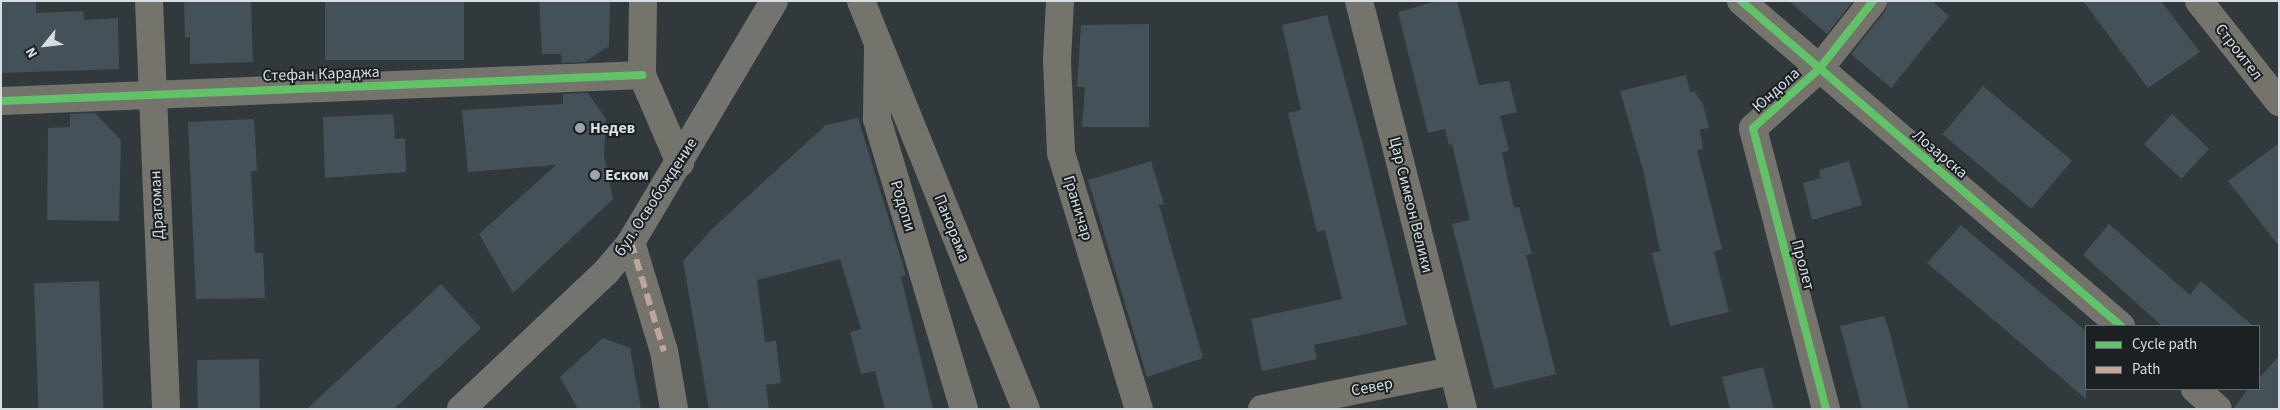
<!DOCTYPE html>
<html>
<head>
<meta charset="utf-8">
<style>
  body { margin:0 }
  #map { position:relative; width:2280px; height:410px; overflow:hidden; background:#32393c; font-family:"Source Sans 3",sans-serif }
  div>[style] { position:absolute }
  .building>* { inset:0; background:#445158; transform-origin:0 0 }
  .pedestrian>* { height:28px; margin:-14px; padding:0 14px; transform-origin:14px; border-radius:14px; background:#74746d }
  .minor>* { height:28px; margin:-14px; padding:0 14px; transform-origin:14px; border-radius:14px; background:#74746d }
  .tertiary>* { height:28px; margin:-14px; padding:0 14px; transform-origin:14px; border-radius:14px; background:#74746d }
  .primary>* { height:28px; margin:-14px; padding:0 14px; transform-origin:14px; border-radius:14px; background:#73746f }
  .quiet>* { height:6px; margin-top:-3px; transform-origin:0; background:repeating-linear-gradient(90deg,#c0a59a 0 12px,transparent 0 18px) }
  .cycleway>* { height:8px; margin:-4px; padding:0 4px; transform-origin:4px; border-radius:4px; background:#61c268 }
  .dots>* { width:14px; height:14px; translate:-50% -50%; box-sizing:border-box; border:2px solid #1b2023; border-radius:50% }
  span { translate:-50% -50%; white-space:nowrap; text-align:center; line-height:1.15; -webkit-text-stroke:4px #1b2023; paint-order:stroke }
  .street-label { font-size:16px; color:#d7dee3 }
  .poi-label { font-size:16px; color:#d7dee3; font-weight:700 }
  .left { translate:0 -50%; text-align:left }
  .frame { position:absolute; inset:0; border:2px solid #d7dee3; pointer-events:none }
  .legend { position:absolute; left:2085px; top:325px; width:175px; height:65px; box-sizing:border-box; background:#1b2023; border:1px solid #666c70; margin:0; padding:6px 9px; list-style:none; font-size:15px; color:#d7dee3 }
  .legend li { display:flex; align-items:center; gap:10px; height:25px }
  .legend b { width:25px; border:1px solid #666c70 }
  .north { position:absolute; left:20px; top:20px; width:50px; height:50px; -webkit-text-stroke:4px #1b2023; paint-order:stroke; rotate:241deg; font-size:14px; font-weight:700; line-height:20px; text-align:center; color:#d7dee3 }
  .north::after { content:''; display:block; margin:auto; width:18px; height:22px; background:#d7dee3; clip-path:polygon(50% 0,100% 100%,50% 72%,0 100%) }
</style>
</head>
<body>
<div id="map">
  <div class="building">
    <i style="clip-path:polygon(1px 1px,36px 1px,36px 13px,83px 11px,84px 20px,118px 18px,119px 69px,1px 73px)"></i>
    <i style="clip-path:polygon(184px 1px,251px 1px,253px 62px,190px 64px,190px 37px,185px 38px)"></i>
    <i style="left:325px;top:1px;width:139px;height:59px"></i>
    <i style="clip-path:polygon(539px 1px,610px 1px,609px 46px,585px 62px,562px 63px,561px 54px,542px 54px)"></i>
    <i style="clip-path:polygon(1437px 1px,1457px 1px,1479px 85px,1509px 81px,1517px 112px,1500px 116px,1509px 150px,1502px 153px,1514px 208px,1519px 207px,1532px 254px,1526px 255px,1556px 374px,1494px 389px,1452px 224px,1470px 220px,1452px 144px,1449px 145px,1445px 129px,1428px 133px,1398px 12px)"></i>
    <i style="clip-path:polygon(1789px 1px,1853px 1px,1827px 34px)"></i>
    <i style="clip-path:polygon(1888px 1px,1932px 1px,1949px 16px,1891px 88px,1851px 54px,1885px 11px)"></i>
    <i style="clip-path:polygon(2083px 1px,2161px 1px,2200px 52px,2148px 88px)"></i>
    <i style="clip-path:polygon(1327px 15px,1363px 145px,1407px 325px,1314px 345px,1317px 359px,1262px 371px,1251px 319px,1342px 299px,1325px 230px,1317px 232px,1288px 113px,1301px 110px,1282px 25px)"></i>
    <i style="clip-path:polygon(1149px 24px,1149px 127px,1082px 127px,1085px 87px,1077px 87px,1081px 25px)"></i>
    <i style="clip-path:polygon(1686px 75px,1690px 92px,1694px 91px,1703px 104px,1709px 128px,1700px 129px,1703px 149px,1697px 150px,1722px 249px,1714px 252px,1729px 312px,1670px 326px,1652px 253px,1660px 251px,1643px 170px,1620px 91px)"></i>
    <i style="left:1983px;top:86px;width:116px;height:63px;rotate:40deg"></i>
    <i style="clip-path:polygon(588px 93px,606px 119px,604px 156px,613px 199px,513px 293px,479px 234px,556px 165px,468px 172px,462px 110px,563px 104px,563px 94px)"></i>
    <i style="clip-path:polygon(95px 113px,121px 140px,119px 221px,47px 220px,48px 128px,70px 127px,70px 114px)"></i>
    <i style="clip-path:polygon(393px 114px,395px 139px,405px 138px,406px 172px,325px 178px,323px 117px)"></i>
    <i style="left:2172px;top:114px;width:51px;height:41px;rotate:43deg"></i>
    <i style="clip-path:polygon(858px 118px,906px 275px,901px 277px,933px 409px,885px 409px,875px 371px,861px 374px,850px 332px,861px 329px,840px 259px,757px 280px,765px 342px,776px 341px,781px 383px,766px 385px,769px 409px,709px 409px,683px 261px,713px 228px,826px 125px)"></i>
    <i style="clip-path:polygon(254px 119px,257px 171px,251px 171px,255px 253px,263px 253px,265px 298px,196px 299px,188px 122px)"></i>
    <i style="clip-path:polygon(2279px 143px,2279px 246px,2228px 181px)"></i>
    <i style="clip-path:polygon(1151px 161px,1164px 204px,1159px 205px,1203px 358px,1147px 377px,1088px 180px)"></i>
    <i style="clip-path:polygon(1849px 161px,1862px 205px,1812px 220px,1803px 183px,1820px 178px,1819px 170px)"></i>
    <i style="clip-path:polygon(2109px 224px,2190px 295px,2201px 281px,2253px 326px,2162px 326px,2083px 255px)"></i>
    <i style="clip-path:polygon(1961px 225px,2086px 331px,2086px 399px,1927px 263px)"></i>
    <i style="left:99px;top:281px;width:128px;height:65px;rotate:88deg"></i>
    <i style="clip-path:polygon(441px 284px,481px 328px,394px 409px,307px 409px)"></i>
    <i style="clip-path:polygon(1884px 316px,1889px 330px,1909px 409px,1862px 409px,1840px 326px)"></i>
    <i style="clip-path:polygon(603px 338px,630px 348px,641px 409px,578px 409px,560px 377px)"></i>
    <i style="clip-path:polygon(2279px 356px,2279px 409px,2233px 409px,2248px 389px,2259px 389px,2259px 378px)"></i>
    <i style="left:259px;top:359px;width:50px;height:62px;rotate:89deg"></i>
    <i style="clip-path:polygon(1763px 367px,1774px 409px,1730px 409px,1722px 377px)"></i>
  </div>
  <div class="pedestrian">
    <i style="left:631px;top:242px;width:114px;rotate:73.2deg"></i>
  </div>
  <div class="minor">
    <i style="left:149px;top:1px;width:408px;rotate:87.6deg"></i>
    <i style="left:643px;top:1px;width:74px;rotate:90.8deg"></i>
    <i style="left:642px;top:75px;width:96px;rotate:66.6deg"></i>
    <i style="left:1060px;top:1px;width:60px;rotate:92.9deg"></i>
    <i style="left:1057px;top:61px;width:92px;rotate:87.5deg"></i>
    <i style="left:1061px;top:153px;width:268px;rotate:73.1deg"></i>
    <i style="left:1359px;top:1px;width:421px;rotate:75.7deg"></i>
    <i style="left:1741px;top:1px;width:500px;rotate:40.54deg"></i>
    <i style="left:2199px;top:1px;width:129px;rotate:51.6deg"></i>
    <i style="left:878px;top:47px;width:72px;rotate:90.8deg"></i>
    <i style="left:877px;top:119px;width:303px;rotate:73.3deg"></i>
    <i style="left:1px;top:101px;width:642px;rotate:-2.32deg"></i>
    <i style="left:664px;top:351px;width:59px;rotate:80.2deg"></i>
    <i style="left:2195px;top:389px;width:30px;rotate:41deg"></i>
    <i style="left:1262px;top:409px;width:195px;rotate:-11.3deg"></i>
    <i style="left:1826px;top:409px;width:290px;rotate:-104.6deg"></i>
    <i style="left:1753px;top:128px;width:89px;rotate:-41.8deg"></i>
    <i style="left:1819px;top:69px;width:87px;rotate:-51.5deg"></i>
  </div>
  <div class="tertiary">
    <i style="left:861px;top:1px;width:440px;rotate:68deg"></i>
  </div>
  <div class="primary">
    <i style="left:461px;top:409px;width:199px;rotate:-43.4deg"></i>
    <i style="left:606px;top:272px;width:39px;rotate:-50deg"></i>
    <i style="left:631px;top:242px;width:280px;rotate:-59.3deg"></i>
  </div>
  <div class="quiet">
    <i style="left:631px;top:242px;width:114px;rotate:73.2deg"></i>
  </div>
  <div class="cycleway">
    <i style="left:1741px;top:1px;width:500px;rotate:40.54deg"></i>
    <i style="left:1px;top:101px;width:642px;rotate:-2.32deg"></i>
    <i style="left:1826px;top:409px;width:290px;rotate:-104.6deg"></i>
    <i style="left:1753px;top:128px;width:89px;rotate:-41.8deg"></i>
    <i style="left:1819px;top:69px;width:87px;rotate:-51.5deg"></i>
  </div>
  <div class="dots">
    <i style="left:580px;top:128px;background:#9da4a9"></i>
    <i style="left:595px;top:175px;background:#9da4a9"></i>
  </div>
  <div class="street-label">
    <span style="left:2239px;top:52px;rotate:52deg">Строител</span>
    <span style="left:321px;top:74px;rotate:-2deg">Стефан Караджа</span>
    <span style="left:1776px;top:90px;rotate:-42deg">Юндола</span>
    <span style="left:1940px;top:154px;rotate:40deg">Лозарска</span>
    <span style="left:656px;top:197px;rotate:-57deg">бул. Освобождение</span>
    <span style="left:157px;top:205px;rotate:-93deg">Драгоман</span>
    <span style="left:1411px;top:205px;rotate:76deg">Цар Симеон Велики</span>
    <span style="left:903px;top:206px;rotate:73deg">Родопи</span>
    <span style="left:1078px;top:208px;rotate:73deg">Граничар</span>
    <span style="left:952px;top:228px;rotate:68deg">Панорама</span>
    <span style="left:1803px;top:265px;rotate:75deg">Пролет</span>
    <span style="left:1372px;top:387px;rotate:-11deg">Север</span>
  </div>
  <div class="poi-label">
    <span class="left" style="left:590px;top:128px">Недев</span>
    <span class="left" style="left:605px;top:175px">Еском</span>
  </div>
  <div class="frame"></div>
  <ul class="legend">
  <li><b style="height:6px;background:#61c268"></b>Cycle path</li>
  <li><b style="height:6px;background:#c0a59a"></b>Path</li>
  </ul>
  <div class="north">N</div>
</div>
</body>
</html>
